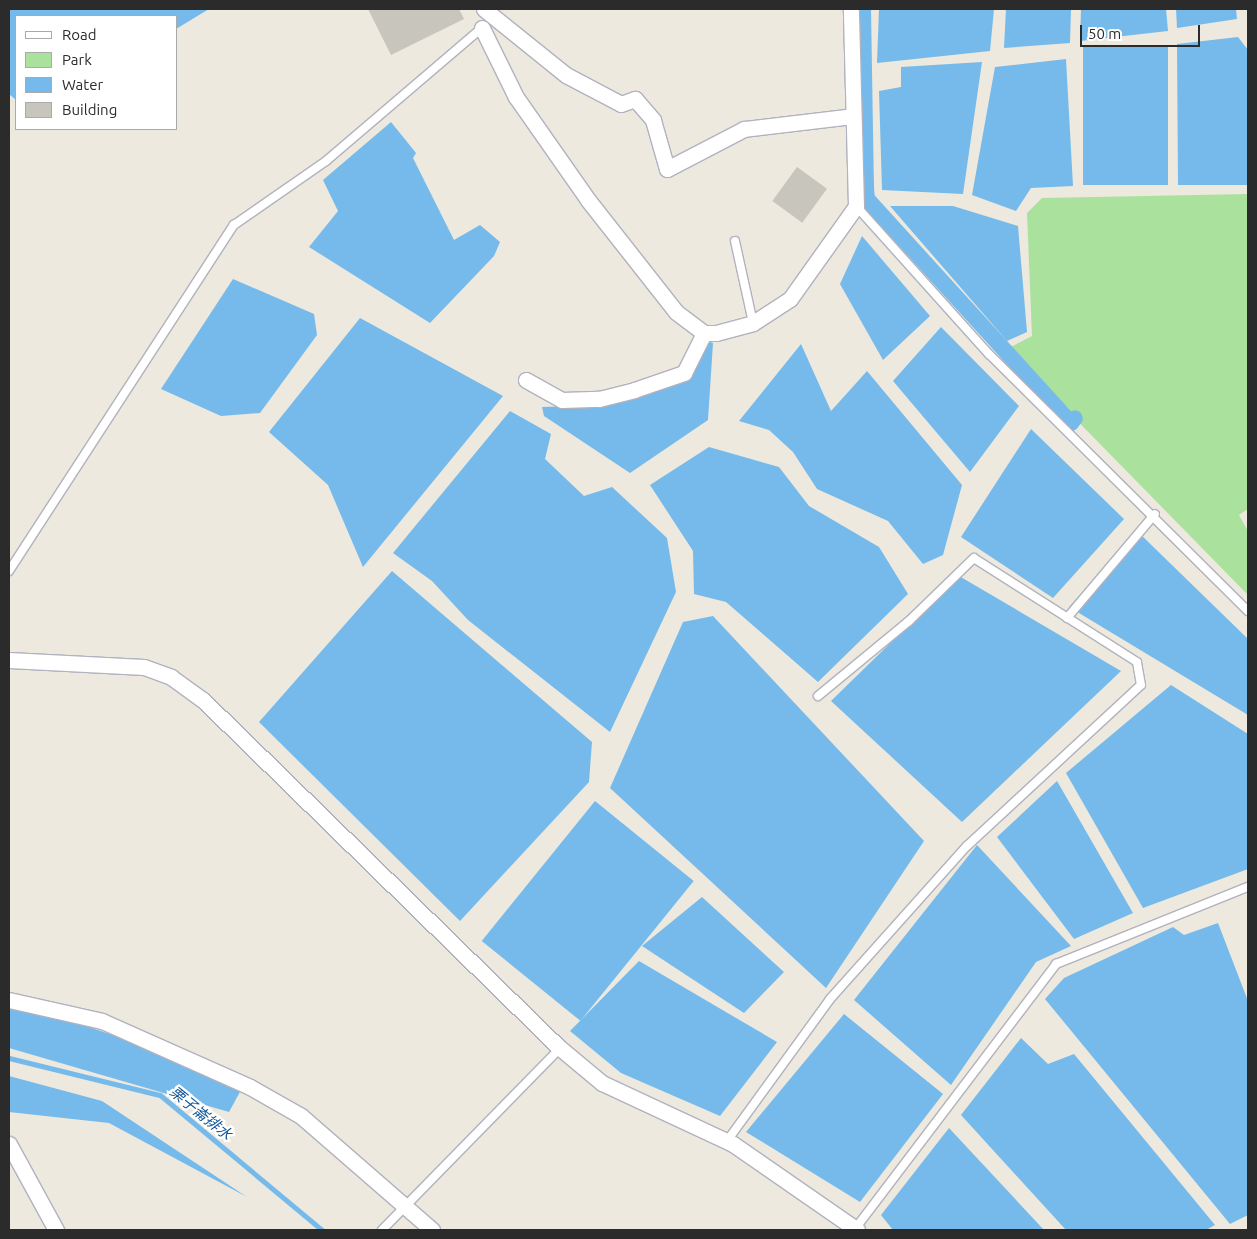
<!DOCTYPE html>
<html>
<head>
<meta charset="utf-8">
<style>
  body { margin:0 }
  #map { position:relative; width:1257px; height:1239px; overflow:hidden; background:#ede9de; font-family:Ubuntu,"Noto Sans TC",sans-serif }
  div>[style] { position:absolute }
  .green>* { inset:0; background:#aae19d }
  .water>* { inset:0; background:#75baeb; transform-origin:0 0 }
  .stream>* { height:5px; margin:-2.5px; padding:0 2.5px; transform-origin:2.5px; border-radius:2.5px; background:#75baeb }
  .canal>* { height:16px; margin:-8px; padding:0 8px; transform-origin:8px; border-radius:8px; background:#75baeb }
  .building>* { inset:0; background:#c8c5bd; transform-origin:0 0 }
  .roads { filter:drop-shadow(1px 0 #b1b2be) drop-shadow(-1px 0 #b1b2be) drop-shadow(0 1px #b1b2be) drop-shadow(0 -1px #b1b2be) }
  .lane>* { height:8px; margin:-4px; padding:0 4px; transform-origin:4px; border-radius:4px; background:#fff }
  .street>* { height:15px; margin:-7.5px; padding:0 7.5px; transform-origin:7.5px; border-radius:7.5px; background:#fff }
  span { translate:-50% -50%; white-space:nowrap; text-align:center; line-height:1.15; -webkit-text-stroke:4.5px #fff; paint-order:stroke }
  .water-label { font-size:15px; color:#125699; font-style:italic }
  .frame { position:absolute; inset:0; border:10px solid #2b2b2b; pointer-events:none }
  .legend { position:absolute; left:15px; top:15px; width:162px; height:115px; box-sizing:border-box; background:#fff; border:1px solid #aaa; margin:0; padding:6px 9px; list-style:none; font-size:15px; color:#2b2b2b }
  .legend li { display:flex; align-items:center; gap:10px; height:25px }
  .legend b { width:25px; border:1px solid #aaa }
  .scale { position:absolute; left:1080px; top:25px; width:120px; height:22px; box-sizing:border-box; border:2px solid #2b2b2b; border-top:0; padding-left:6px; font-size:15px; line-height:18px; white-space:nowrap; color:#2b2b2b; -webkit-text-stroke:4px #fff; paint-order:stroke }
</style>
</head>
<body>
<div id="map">
  <div class="green">
    <i style="clip-path:polygon(1248px 194px,1248px 509px,1239px 515px,1248px 531px,1248px 595px,1007px 349px,1032px 336px,1027px 213px,1042px 198px)"></i>
  </div>
  <div class="water">
    <i style="clip-path:polygon(9px 9px,209px 9px,176px 29px,176px 16px,16px 16px,16px 100px,9px 94px)"></i>
    <i style="clip-path:polygon(856px 9px,871px 9px,874px 192px,862px 198px)"></i>
    <i style="clip-path:polygon(879px 9px,994px 9px,990px 51px,877px 63px)"></i>
    <i style="clip-path:polygon(1006px 9px,1071px 9px,1070px 43px,1004px 48px)"></i>
    <i style="clip-path:polygon(1081px 9px,1166px 9px,1168px 31px,1080px 41px)"></i>
    <i style="clip-path:polygon(1176px 9px,1236px 9px,1237px 19px,1177px 28px)"></i>
    <i style="clip-path:polygon(1238px 37px,1248px 50px,1248px 185px,1178px 185px,1177px 44px)"></i>
    <i style="left:1168px;top:46px;width:139px;height:85px;rotate:90deg"></i>
    <i style="clip-path:polygon(1066px 59px,1073px 186px,1031px 188px,1016px 211px,972px 195px,995px 67px)"></i>
    <i style="clip-path:polygon(982px 62px,963px 194px,882px 190px,879px 91px,901px 87px,901px 67px)"></i>
    <i style="clip-path:polygon(391px 122px,416px 153px,413px 158px,454px 240px,480px 225px,500px 242px,494px 256px,430px 323px,309px 247px,338px 211px,323px 180px)"></i>
    <i style="clip-path:polygon(890px 206px,953px 206px,1018px 226px,1027px 332px,1007px 341px)"></i>
    <i style="clip-path:polygon(862px 236px,930px 316px,883px 360px,840px 284px)"></i>
    <i style="clip-path:polygon(233px 279px,314px 314px,317px 335px,260px 413px,221px 416px,161px 389px)"></i>
    <i style="clip-path:polygon(360px 318px,503px 396px,363px 567px,328px 485px,269px 432px)"></i>
    <i style="clip-path:polygon(941px 327px,1019px 406px,970px 472px,893px 381px)"></i>
    <i style="clip-path:polygon(704px 340px,713px 343px,708px 420px,630px 473px,544px 416px,542px 407px,577px 406px,671px 377px)"></i>
    <i style="clip-path:polygon(801px 344px,831px 411px,867px 371px,962px 485px,943px 555px,923px 564px,888px 521px,817px 489px,793px 452px,769px 430px,739px 421px)"></i>
    <i style="clip-path:polygon(510px 411px,551px 434px,545px 459px,584px 496px,612px 487px,667px 538px,676px 592px,610px 732px,468px 620px,432px 581px,393px 553px)"></i>
    <i style="clip-path:polygon(1031px 429px,1124px 519px,1053px 598px,961px 537px)"></i>
    <i style="clip-path:polygon(709px 447px,779px 467px,809px 506px,879px 547px,908px 594px,818px 682px,726px 602px,694px 594px,693px 551px,650px 485px)"></i>
    <i style="clip-path:polygon(1137px 531px,1248px 639px,1248px 715px,1069px 607px)"></i>
    <i style="clip-path:polygon(392px 571px,592px 742px,589px 782px,460px 921px,259px 722px)"></i>
    <i style="clip-path:polygon(959px 576px,1121px 671px,962px 822px,831px 701px)"></i>
    <i style="clip-path:polygon(713px 616px,924px 841px,826px 988px,610px 788px,683px 622px)"></i>
    <i style="clip-path:polygon(1171px 685px,1248px 734px,1248px 869px,1143px 908px,1066px 773px)"></i>
    <i style="clip-path:polygon(1057px 781px,1133px 913px,1074px 939px,997px 837px)"></i>
    <i style="left:595px;top:801px;width:127px;height:180px;rotate:39deg"></i>
    <i style="clip-path:polygon(977px 845px,1071px 946px,1036px 962px,951px 1085px,854px 1000px)"></i>
    <i style="clip-path:polygon(702px 897px,784px 972px,744px 1013px,642px 946px)"></i>
    <i style="clip-path:polygon(1218px 923px,1248px 1001px,1248px 1215px,1230px 1224px,1045px 999px,1064px 978px,1173px 927px,1184px 935px)"></i>
    <i style="clip-path:polygon(639px 961px,777px 1042px,720px 1116px,621px 1073px,570px 1031px)"></i>
    <i style="clip-path:polygon(9px 1007px,51px 1014px,139px 1044px,241px 1090px,229px 1112px,9px 1048px)"></i>
    <i style="clip-path:polygon(844px 1014px,943px 1094px,860px 1202px,746px 1132px)"></i>
    <i style="clip-path:polygon(1021px 1038px,1048px 1064px,1074px 1054px,1215px 1225px,1206px 1230px,1066px 1230px,961px 1115px)"></i>
    <i style="clip-path:polygon(9px 1076px,102px 1101px,247px 1197px,109px 1123px,9px 1112px)"></i>
    <i style="clip-path:polygon(949px 1128px,1044px 1230px,893px 1230px,881px 1215px)"></i>
  </div>
  <div class="stream">
    <i style="left:9px;top:1058px;width:155px;rotate:13.8deg"></i>
    <i style="left:160px;top:1095px;width:211px;rotate:39.8deg"></i>
  </div>
  <div class="canal">
    <i style="left:865px;top:173px;width:26px;rotate:86deg"></i>
    <i style="left:867px;top:199px;width:303px;rotate:47.7deg"></i>
    <i style="left:1071px;top:423px;width:6px;rotate:-51deg"></i>
  </div>
  <div class="building">
    <i style="clip-path:polygon(368px 9px,459px 9px,464px 19px,391px 55px)"></i>
    <i style="left:797px;top:167px;width:37px;height:42px;rotate:36deg"></i>
  </div>
  <div class="roads">
    <div class="lane">
      <i style="left:856px;top:206px;width:199px;rotate:48.1deg"></i>
      <i style="left:989px;top:354px;width:365px;rotate:44.8deg"></i>
      <i style="left:735px;top:241px;width:84px;rotate:77.6deg"></i>
      <i style="left:9px;top:571px;width:413px;rotate:-57deg"></i>
      <i style="left:234px;top:225px;width:112px;rotate:-34.8deg"></i>
      <i style="left:326px;top:161px;width:206px;rotate:-40.5deg"></i>
      <i style="left:1067px;top:618px;width:136px;rotate:-49.8deg"></i>
      <i style="left:727px;top:1141px;width:175px;rotate:-54deg"></i>
      <i style="left:830px;top:999px;width:205px;rotate:-48.2deg"></i>
      <i style="left:967px;top:846px;width:237px;rotate:-42.8deg"></i>
      <i style="left:1141px;top:685px;width:23px;rotate:-100deg"></i>
      <i style="left:1137px;top:662px;width:193px;rotate:-147.5deg"></i>
      <i style="left:974px;top:558px;width:91px;rotate:135.9deg"></i>
      <i style="left:909px;top:621px;width:118px;rotate:140.5deg"></i>
      <i style="left:855px;top:1229px;width:333px;rotate:-52.8deg"></i>
      <i style="left:1056px;top:964px;width:207px;rotate:-21.9deg"></i>
      <i style="left:382px;top:1230px;width:255px;rotate:-45.6deg"></i>
    </div>
    <div class="street">
      <i style="left:484px;top:9px;width:105px;rotate:38.8deg"></i>
      <i style="left:566px;top:75px;width:62px;rotate:27.8deg"></i>
      <i style="left:621px;top:104px;width:15px;rotate:-20deg"></i>
      <i style="left:635px;top:99px;width:28px;rotate:49deg"></i>
      <i style="left:653px;top:120px;width:51px;rotate:74.1deg"></i>
      <i style="left:667px;top:169px;width:87px;rotate:-27.5deg"></i>
      <i style="left:744px;top:129px;width:110px;rotate:-6.8deg"></i>
      <i style="left:482px;top:28px;width:77px;rotate:63.8deg"></i>
      <i style="left:516px;top:97px;width:126px;rotate:55deg"></i>
      <i style="left:588px;top:200px;width:142px;rotate:51.8deg"></i>
      <i style="left:676px;top:312px;width:35px;rotate:37deg"></i>
      <i style="left:704px;top:333px;width:12px"></i>
      <i style="left:716px;top:333px;width:38px;rotate:-15deg"></i>
      <i style="left:753px;top:323px;width:44px;rotate:-33deg"></i>
      <i style="left:790px;top:299px;width:114px;rotate:-54.6deg"></i>
      <i style="left:856px;top:206px;width:197px;rotate:-91.5deg"></i>
      <i style="left:526px;top:380px;width:41px;rotate:29.1deg"></i>
      <i style="left:562px;top:400px;width:37px;rotate:-2deg"></i>
      <i style="left:599px;top:399px;width:36px;rotate:-14deg"></i>
      <i style="left:634px;top:390px;width:53px;rotate:-18.8deg"></i>
      <i style="left:684px;top:373px;width:45px;rotate:-63.4deg"></i>
      <i style="left:9px;top:660px;width:135px;rotate:3deg"></i>
      <i style="left:144px;top:667px;width:29px;rotate:20deg"></i>
      <i style="left:171px;top:677px;width:39px;rotate:36deg"></i>
      <i style="left:203px;top:700px;width:499px;rotate:44.3deg"></i>
      <i style="left:560px;top:1048px;width:55px;rotate:39.8deg"></i>
      <i style="left:602px;top:1083px;width:145px;rotate:25deg"></i>
      <i style="left:733px;top:1144px;width:151px;rotate:34.7deg"></i>
      <i style="left:9px;top:1000px;width:95px;rotate:12.7deg"></i>
      <i style="left:102px;top:1021px;width:162px;rotate:24deg"></i>
      <i style="left:250px;top:1087px;width:59px;rotate:29.6deg"></i>
      <i style="left:301px;top:1116px;width:174px;rotate:41deg"></i>
      <i style="left:9px;top:1144px;width:98px;rotate:61.3deg"></i>
    </div>
  </div>
  <div class="water-label">
    <span style="left:201px;top:1113px;rotate:39deg">栗子崙排水</span>
  </div>
  <div class="frame"></div>
  <ul class="legend">
  <li><b style="height:6px;background:#fff"></b>Road</li>
  <li><b style="height:14px;background:#aae19d"></b>Park</li>
  <li><b style="height:14px;background:#75baeb"></b>Water</li>
  <li><b style="height:14px;background:#c8c5bd"></b>Building</li>
  </ul>
  <div class="scale">50 m</div>
</div>
</body>
</html>
